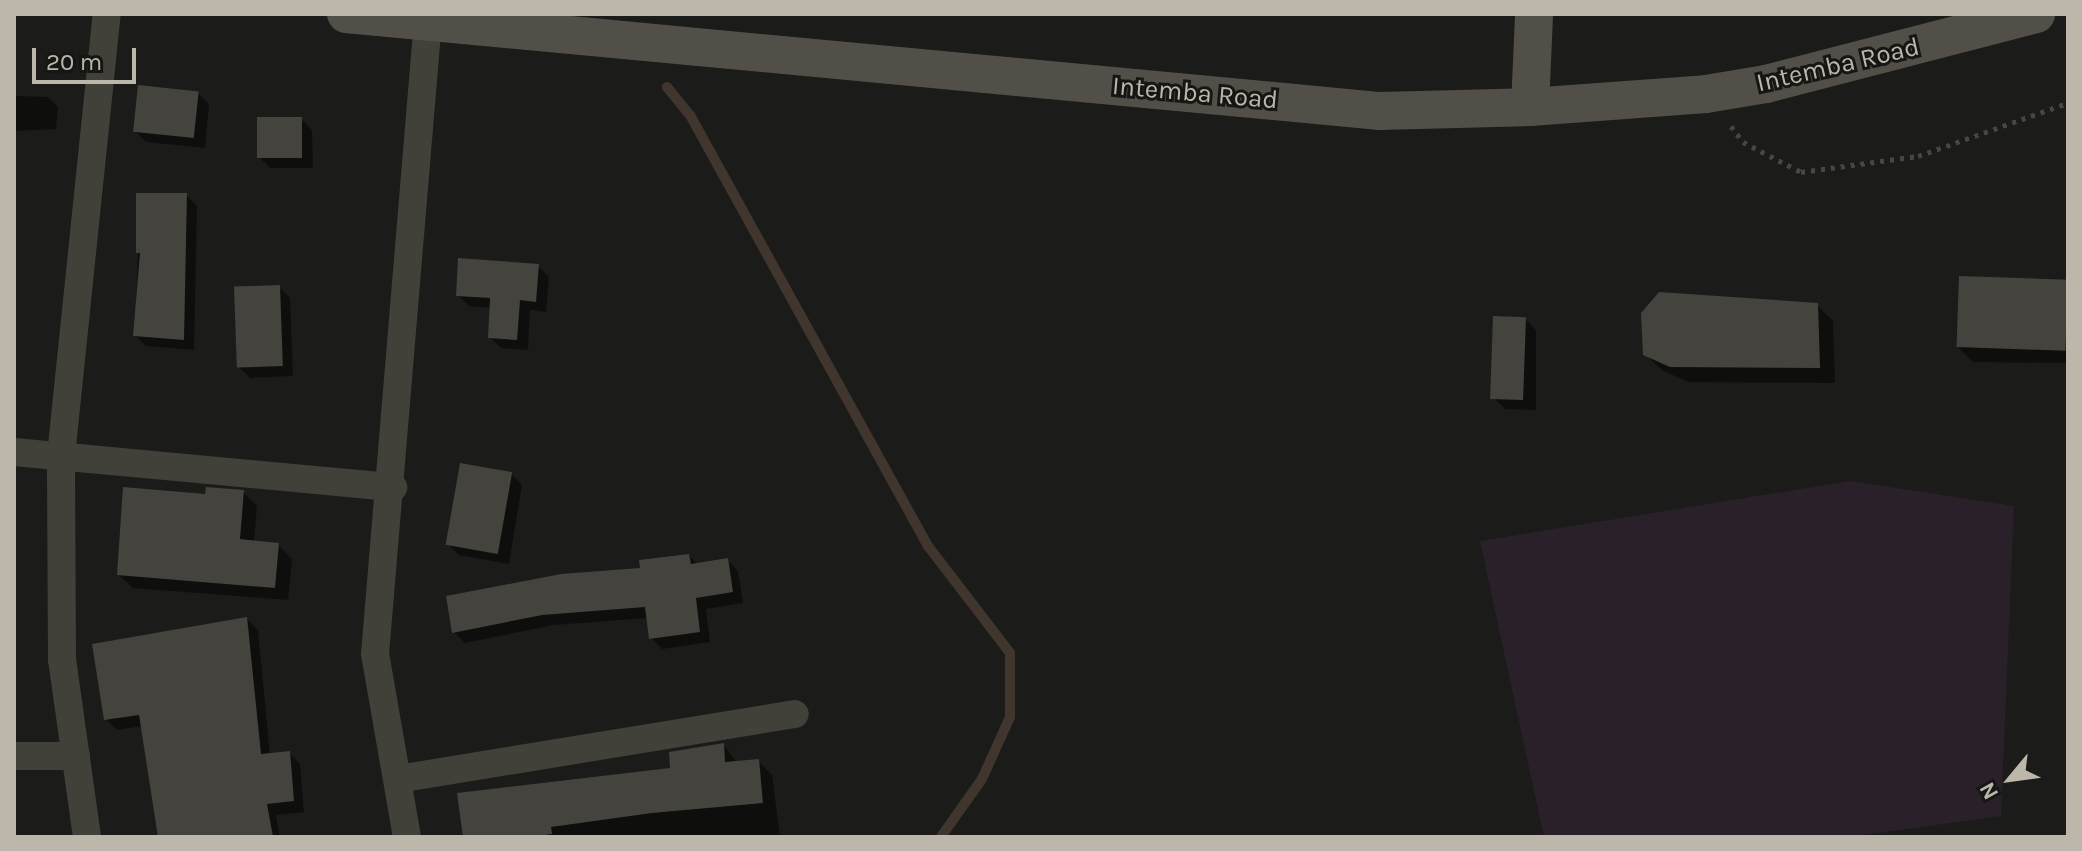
<!DOCTYPE html>
<html>
<head>
<meta charset="utf-8">
<style>
  body { margin:0 }
  #map { position:relative; width:2082px; height:851px; overflow:hidden; background:#1b1b19; font-family:Karla,sans-serif }
  div>[style] { position:absolute }
  .green>* { inset:0; background:#2a2029 }
  .shadow>* { inset:0; background:#0007 }
  .stream>* { height:10px; margin:-5px; padding:0 5px; transform-origin:5px; border-radius:5px; background:#41362d }
  .building>* { inset:0; background:#44433e; transform-origin:0 0 }
  .path>* { height:5px; margin-top:-2.5px; transform-origin:0; background:repeating-linear-gradient(90deg,#48463f 0 4px,transparent 0 10px) }
  .street>* { height:28px; margin:-14px; padding:0 14px; transform-origin:14px; border-radius:14px; background:#414039 }
  .secondary>* { height:38px; margin:-19px; padding:0 19px; transform-origin:19px; border-radius:19px; background:#514f47 }
  span { translate:-50% -50%; white-space:nowrap; text-align:center; line-height:1.15; -webkit-text-stroke:6px #161714; paint-order:stroke }
  .street-label { font-size:26px; color:#bcb7aa }
  .frame { position:absolute; inset:0; border:16px solid #bcb7aa; pointer-events:none }
  .north { position:absolute; left:1970px; top:739px; width:80px; height:80px; -webkit-text-stroke:6px #161714; paint-order:stroke; rotate:241deg; font-size:22px; font-weight:700; line-height:32px; text-align:center; color:#bcb7aa }
  .north::after { content:''; display:block; margin:auto; width:28px; height:36px; background:#bcb7aa; clip-path:polygon(50% 0,100% 100%,50% 72%,0 100%) }
  .scale { position:absolute; left:32px; top:48px; width:104px; height:36px; box-sizing:border-box; border:4px solid #bcb7aa; border-top:0; padding-left:10px; font-size:24px; line-height:28px; white-space:nowrap; color:#bcb7aa; -webkit-text-stroke:6px #161714; paint-order:stroke }
</style>
</head>
<body>
<div id="map">
  <div class="green">
    <i style="clip-path:polygon(1850px 481px,2014px 506px,2001px 816px,1849px 837px,1544px 837px,1480px 541px)"></i>
  </div>
  <div class="shadow">
    <i style="clip-path:polygon(198px 93px,209px 104px,205px 148px,146px 142px,135px 131px)"></i>
    <i style="clip-path:polygon(14px 96px,48px 97px,58px 107px,56px 129px,14px 131px)"></i>
    <i style="clip-path:polygon(301px 119px,312px 130px,313px 168px,270px 168px,259px 157px)"></i>
    <i style="clip-path:polygon(186px 195px,197px 206px,194px 350px,146px 346px,135px 335px,138px 252px)"></i>
    <i style="clip-path:polygon(538px 266px,549px 277px,546px 312px,530px 310px,528px 350px,501px 348px,490px 337px,492px 308px,469px 306px,458px 295px)"></i>
    <i style="clip-path:polygon(2068px 282px,2068px 363px,1973px 362px,1957px 346px)"></i>
    <i style="clip-path:polygon(279px 287px,290px 298px,293px 376px,250px 378px,239px 367px)"></i>
    <i style="clip-path:polygon(1817px 305px,1833px 321px,1835px 383px,1688px 382px,1662px 370px,1645px 354px)"></i>
    <i style="clip-path:polygon(1525px 319px,1536px 330px,1536px 410px,1505px 409px,1494px 398px)"></i>
    <i style="clip-path:polygon(511px 474px,522px 485px,509px 564px,459px 555px,448px 544px)"></i>
    <i style="clip-path:polygon(243px 492px,257px 506px,254px 542px,278px 545px,292px 559px,288px 600px,133px 588px,119px 575px)"></i>
    <i style="clip-path:polygon(689px 556px,698px 565px,727px 560px,738px 571px,743px 603px,706px 609px,710px 642px,662px 649px,651px 638px,648px 618px,554px 625px,465px 643px,454px 632px)"></i>
    <i style="clip-path:polygon(247px 619px,258px 630px,270px 755px,289px 753px,300px 764px,304px 812px,276px 815px,280px 837px,161px 837px,143px 726px,117px 730px,106px 719px)"></i>
    <i style="clip-path:polygon(724px 745px,737px 763px,758px 761px,772px 775px,780px 837px,465px 837px,672px 770px)"></i>
  </div>
  <div class="stream">
    <i style="left:667px;top:87px;width:36px;rotate:51deg"></i>
    <i style="left:690px;top:115px;width:492px;rotate:61.1deg"></i>
    <i style="left:928px;top:546px;width:135px;rotate:52.5deg"></i>
    <i style="left:1010px;top:653px;width:64px;rotate:90deg"></i>
    <i style="left:1010px;top:717px;width:68px;rotate:114.3deg"></i>
    <i style="left:982px;top:779px;width:71px;rotate:125.3deg"></i>
  </div>
  <div class="building">
    <i style="left:138px;top:85px;width:61px;height:47px;rotate:6deg"></i>
    <i style="left:302px;top:117px;width:41px;height:45px;rotate:90deg"></i>
    <i style="clip-path:polygon(136px 193px,187px 193px,184px 340px,133px 336px,140px 253px,136px 253px)"></i>
    <i style="clip-path:polygon(458px 258px,539px 264px,536px 302px,520px 300px,517px 340px,488px 338px,490px 298px,456px 296px)"></i>
    <i style="left:1959px;top:276px;width:109px;height:71px;rotate:2deg"></i>
    <i style="left:280px;top:285px;width:81px;height:46px;rotate:88deg"></i>
    <i style="clip-path:polygon(1659px 292px,1818px 303px,1820px 368px,1670px 367px,1643px 355px,1641px 313px)"></i>
    <i style="left:1493px;top:316px;width:33px;height:83px;rotate:2deg"></i>
    <i style="left:460px;top:463px;width:53px;height:83px;rotate:10deg"></i>
    <i style="clip-path:polygon(123px 487px,205px 494px,206px 487px,244px 490px,240px 539px,279px 543px,275px 588px,117px 575px)"></i>
    <i style="clip-path:polygon(689px 554px,691px 564px,728px 558px,733px 592px,696px 598px,700px 632px,649px 639px,645px 607px,542px 615px,452px 633px,446px 596px,561px 574px,640px 568px,639px 560px)"></i>
    <i style="clip-path:polygon(247px 617px,261px 754px,290px 751px,294px 801px,267px 804px,273px 837px,158px 837px,139px 715px,104px 720px,92px 644px)"></i>
    <i style="clip-path:polygon(724px 743px,725px 762px,759px 759px,763px 803px,652px 813px,551px 827px,552px 834px,530px 837px,463px 837px,457px 793px,670px 768px,669px 752px)"></i>
  </div>
  <div class="path">
    <i style="left:1731px;top:126px;width:20px;rotate:53deg"></i>
    <i style="left:1743px;top:142px;width:65px;rotate:27.3deg"></i>
    <i style="left:1801px;top:172px;width:118px;rotate:-7.8deg"></i>
    <i style="left:1918px;top:156px;width:159px;rotate:-19.5deg"></i>
  </div>
  <div class="street">
    <i style="left:14px;top:452px;width:381px;rotate:5.3deg"></i>
    <i style="left:14px;top:756px;width:62px"></i>
    <i style="left:398px;top:779px;width:402px;rotate:-9.3deg"></i>
    <i style="left:87px;top:837px;width:179px;rotate:-98deg"></i>
    <i style="left:62px;top:660px;width:204px;rotate:-90.3deg"></i>
    <i style="left:61px;top:456px;width:444px;rotate:-84.1deg"></i>
    <i style="left:407px;top:837px;width:186px;rotate:-99.9deg"></i>
    <i style="left:375px;top:654px;width:636px;rotate:-85.22deg"></i>
  </div>
  <div class="secondary">
    <i style="left:346px;top:14px;width:1039px;rotate:5.36deg"></i>
    <i style="left:1380px;top:111px;width:150px;rotate:-1.5deg"></i>
    <i style="left:1530px;top:107px;width:176px;rotate:-4.2deg"></i>
    <i style="left:1706px;top:94px;width:61px;rotate:-9.5deg"></i>
    <i style="left:1766px;top:84px;width:279px;rotate:-14.5deg"></i>
    <i style="left:1530px;top:107px;width:93px;rotate:-87.5deg"></i>
  </div>
  <div class="street-label">
    <span style="left:1838px;top:65px;rotate:-13deg">Intemba Road</span>
    <span style="left:1195px;top:93px;rotate:5deg">Intemba Road</span>
  </div>
  <div class="frame"></div>
  <div class="north">N</div>
  <div class="scale">20 m</div>
</div>
</body>
</html>
